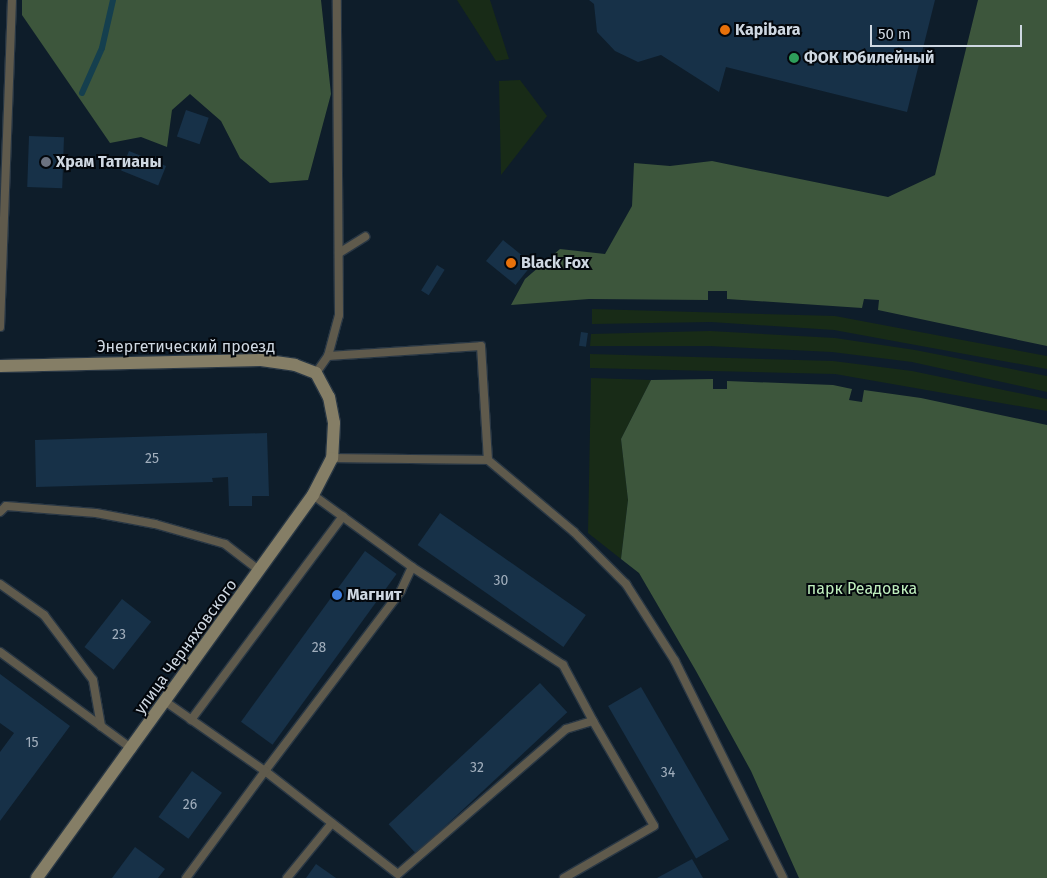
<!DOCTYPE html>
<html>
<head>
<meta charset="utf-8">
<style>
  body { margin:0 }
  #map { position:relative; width:1047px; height:878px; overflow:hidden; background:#0e1d2a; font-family:"Fira Sans",sans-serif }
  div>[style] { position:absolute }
  .green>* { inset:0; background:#182b17 }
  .forest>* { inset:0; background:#3d563c }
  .stream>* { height:6px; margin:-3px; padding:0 3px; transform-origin:3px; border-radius:3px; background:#153f4e }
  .building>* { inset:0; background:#173148; transform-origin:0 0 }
  .roads { filter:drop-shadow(1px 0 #293744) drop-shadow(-1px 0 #293744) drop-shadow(0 1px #293744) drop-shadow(0 -1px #293744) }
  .lane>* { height:8px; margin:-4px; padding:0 4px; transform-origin:4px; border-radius:4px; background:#5f5a4c }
  .secondary>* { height:12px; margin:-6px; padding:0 6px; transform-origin:6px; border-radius:6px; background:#857e66 }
  .dots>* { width:14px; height:14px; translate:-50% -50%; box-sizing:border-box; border:2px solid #03070c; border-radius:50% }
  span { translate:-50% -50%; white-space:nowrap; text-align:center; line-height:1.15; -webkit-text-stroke:4px #03070c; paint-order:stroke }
  .number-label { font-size:14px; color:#a1aebc }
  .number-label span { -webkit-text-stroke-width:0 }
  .poi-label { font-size:16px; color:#cfd8e2; font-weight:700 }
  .left { translate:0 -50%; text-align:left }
  .street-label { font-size:16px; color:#cfd8e2 }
  .park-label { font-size:16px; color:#bfeebd }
  .scale { position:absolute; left:870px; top:25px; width:152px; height:22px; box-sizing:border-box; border:2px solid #cfd8e2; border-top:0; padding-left:6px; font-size:15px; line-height:18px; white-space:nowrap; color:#cfd8e2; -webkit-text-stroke:4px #03070c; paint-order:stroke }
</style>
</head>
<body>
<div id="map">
  <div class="green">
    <i style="clip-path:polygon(457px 0,490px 0,509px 59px,496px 61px)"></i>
    <i style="clip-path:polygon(520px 80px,547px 116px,501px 175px,499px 81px)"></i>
    <i style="clip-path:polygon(592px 309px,835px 316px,1047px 356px,1047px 369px,834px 330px,711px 322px,592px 324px)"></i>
    <i style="clip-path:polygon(710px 331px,835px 338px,915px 350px,1047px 376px,1047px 392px,912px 362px,832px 352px,710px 346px,590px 346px,591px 334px)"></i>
    <i style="clip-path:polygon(590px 354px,833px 361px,912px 371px,1047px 399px,1047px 411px,835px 374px,590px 368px)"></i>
    <i style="clip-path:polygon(591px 378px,651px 380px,621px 439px,628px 500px,621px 559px,588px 533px)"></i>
  </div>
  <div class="forest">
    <i style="clip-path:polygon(22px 0,321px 0,331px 94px,308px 180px,270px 183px,240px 158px,221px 121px,190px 94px,172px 110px,167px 147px,141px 137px,110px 143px,22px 15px)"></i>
    <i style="clip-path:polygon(978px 0,1047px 0,1047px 346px,878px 310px,879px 300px,864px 299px,862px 308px,727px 299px,727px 291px,708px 291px,708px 300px,589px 299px,511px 305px,525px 279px,560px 249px,605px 254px,632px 206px,634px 163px,670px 166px,712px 161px,888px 197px,935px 175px)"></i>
    <i style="clip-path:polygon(713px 379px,713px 389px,727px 389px,727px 381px,833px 385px,852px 389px,849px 400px,862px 402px,864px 390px,921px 398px,1047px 425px,1047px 878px,799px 878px,751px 771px,696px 671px,639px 573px,621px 559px,628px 500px,621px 439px,651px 380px)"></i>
  </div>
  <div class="stream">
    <i style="left:82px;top:93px;width:49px;rotate:-66deg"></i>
    <i style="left:102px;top:48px;width:49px;rotate:-77.1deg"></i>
  </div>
  <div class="building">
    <i style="clip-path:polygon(589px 0,935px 0,907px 112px,726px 67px,719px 92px,661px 55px,638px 62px,615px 51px,597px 32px,594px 4px)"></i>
    <i style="left:186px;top:110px;width:24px;height:28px;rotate:19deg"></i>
    <i style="left:29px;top:136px;width:35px;height:51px;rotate:2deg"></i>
    <i style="left:129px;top:151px;width:40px;height:21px;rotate:22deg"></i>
    <i style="left:503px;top:240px;width:38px;height:27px;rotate:39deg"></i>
    <i style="left:437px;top:265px;width:9px;height:30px;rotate:32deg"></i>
    <i style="left:581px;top:332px;width:7px;height:14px;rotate:8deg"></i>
    <i style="clip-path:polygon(267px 433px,269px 496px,252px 496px,252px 506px,229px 506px,228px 477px,212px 478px,213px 482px,36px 487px,35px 440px)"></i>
    <i style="left:440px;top:513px;width:178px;height:39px;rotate:35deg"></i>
    <i style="left:365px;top:551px;width:39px;height:211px;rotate:36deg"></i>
    <i style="left:122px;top:599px;width:37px;height:61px;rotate:38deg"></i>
    <i style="clip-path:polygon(0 674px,70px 726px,0 821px,0 752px,14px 733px,0 723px)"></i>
    <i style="left:540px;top:683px;width:40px;height:207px;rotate:47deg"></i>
    <i style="left:641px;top:687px;width:176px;height:38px;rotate:60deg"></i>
    <i style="left:192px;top:771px;width:37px;height:57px;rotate:36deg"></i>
    <i style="clip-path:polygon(135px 847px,165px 869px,158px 878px,112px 878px)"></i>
    <i style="clip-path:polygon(692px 859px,703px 878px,657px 878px)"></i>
    <i style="clip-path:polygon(316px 864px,336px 878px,306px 878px)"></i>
  </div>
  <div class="roads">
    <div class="lane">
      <i style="left:339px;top:253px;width:31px;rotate:-32deg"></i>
      <i style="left:0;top:327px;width:327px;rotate:-87.9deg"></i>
      <i style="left:328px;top:356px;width:42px;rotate:-75deg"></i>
      <i style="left:339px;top:315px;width:315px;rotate:-90.4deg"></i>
      <i style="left:316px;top:373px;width:21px;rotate:-55deg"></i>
      <i style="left:328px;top:356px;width:153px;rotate:-3.7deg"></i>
      <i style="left:481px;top:346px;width:114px;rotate:86.5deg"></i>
      <i style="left:332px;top:458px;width:156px;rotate:0.7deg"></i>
      <i style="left:488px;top:460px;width:112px;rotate:39.9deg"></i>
      <i style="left:574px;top:532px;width:74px;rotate:45deg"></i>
      <i style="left:626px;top:584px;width:91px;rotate:57.5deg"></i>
      <i style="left:675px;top:661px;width:242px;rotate:63.5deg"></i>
      <i style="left:313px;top:495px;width:122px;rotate:36deg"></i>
      <i style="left:412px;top:567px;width:26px;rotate:115deg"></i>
      <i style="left:401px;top:591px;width:226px;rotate:127.1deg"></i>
      <i style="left:265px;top:771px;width:168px;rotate:37.8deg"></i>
      <i style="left:398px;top:874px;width:222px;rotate:-40.8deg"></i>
      <i style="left:566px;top:729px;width:28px;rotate:-17deg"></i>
      <i style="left:593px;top:721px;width:121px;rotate:59.8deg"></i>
      <i style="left:654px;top:826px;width:104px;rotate:150deg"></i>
      <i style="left:0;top:512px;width:8px;rotate:-45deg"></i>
      <i style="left:6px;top:506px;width:90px;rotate:4.4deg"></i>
      <i style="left:96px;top:513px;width:60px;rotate:10.6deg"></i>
      <i style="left:155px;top:524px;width:73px;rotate:15.9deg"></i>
      <i style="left:225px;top:544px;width:44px;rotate:37.6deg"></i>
      <i style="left:412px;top:567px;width:180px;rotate:33deg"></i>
      <i style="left:563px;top:665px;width:64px;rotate:61.8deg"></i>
      <i style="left:0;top:584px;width:54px;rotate:35.2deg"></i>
      <i style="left:44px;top:615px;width:81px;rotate:53deg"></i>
      <i style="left:93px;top:680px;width:47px;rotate:80.1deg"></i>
      <i style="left:0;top:652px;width:164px;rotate:36.3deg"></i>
      <i style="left:166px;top:702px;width:121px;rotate:34.9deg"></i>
      <i style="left:265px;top:771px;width:133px;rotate:126.4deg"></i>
      <i style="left:191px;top:720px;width:254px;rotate:-53.3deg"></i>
      <i style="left:287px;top:878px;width:71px;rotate:-50.7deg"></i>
    </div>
    <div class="secondary">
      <i style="left:0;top:366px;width:261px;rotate:-1.3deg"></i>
      <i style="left:261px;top:360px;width:34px;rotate:8deg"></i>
      <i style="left:295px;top:365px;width:22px;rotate:21deg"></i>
      <i style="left:316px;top:373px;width:27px;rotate:62deg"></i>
      <i style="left:329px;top:397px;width:26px;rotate:79deg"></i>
      <i style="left:334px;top:423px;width:35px;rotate:93deg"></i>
      <i style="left:332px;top:458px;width:42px;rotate:117.2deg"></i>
      <i style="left:313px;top:495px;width:472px;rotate:125.8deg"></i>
    </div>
  </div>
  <div class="dots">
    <i style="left:725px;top:30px;background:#e8710a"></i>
    <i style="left:794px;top:58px;background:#2e9e5b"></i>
    <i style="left:46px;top:162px;background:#6b7280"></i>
    <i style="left:511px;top:263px;background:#e8710a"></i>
    <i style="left:337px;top:595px;background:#3f7fe0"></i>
  </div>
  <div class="number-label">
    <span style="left:152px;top:459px">25</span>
    <span style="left:501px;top:581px">30</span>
    <span style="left:119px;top:635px">23</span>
    <span style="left:319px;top:648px">28</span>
    <span style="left:32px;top:743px">15</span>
    <span style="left:477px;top:768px">32</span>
    <span style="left:668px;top:773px">34</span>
    <span style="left:190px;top:805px">26</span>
  </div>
  <div class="poi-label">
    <span class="left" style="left:735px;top:30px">Kapibara</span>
    <span class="left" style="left:804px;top:58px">ФОК Юбилейный</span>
    <span class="left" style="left:56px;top:162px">Храм Татианы</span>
    <span class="left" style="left:521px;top:263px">Black Fox</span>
    <span class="left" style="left:347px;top:595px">Магнит</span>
  </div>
  <div class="street-label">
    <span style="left:186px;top:347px">Энергетический проезд</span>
    <span style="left:186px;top:647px;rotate:-54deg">улица Черняховского</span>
  </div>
  <div class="park-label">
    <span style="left:862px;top:589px">парк Реадовка</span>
  </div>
  <div class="scale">50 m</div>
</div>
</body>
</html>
